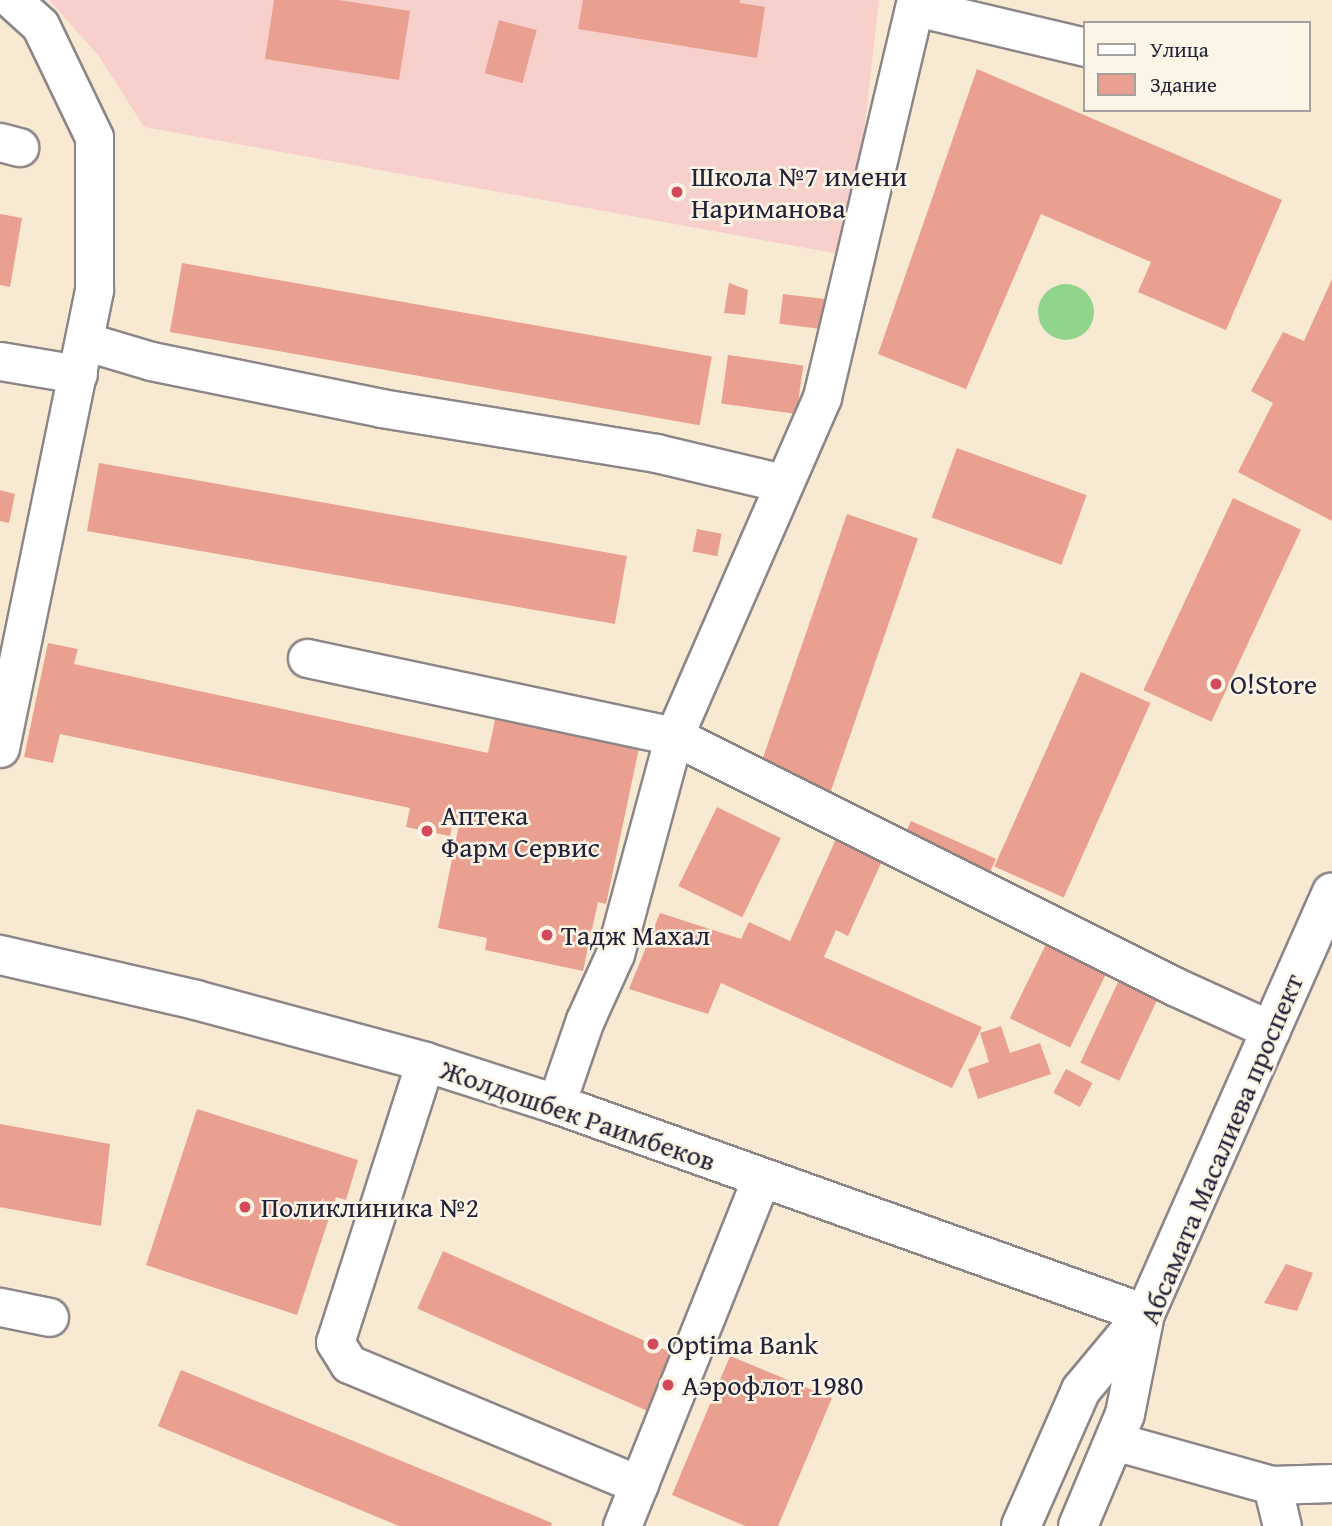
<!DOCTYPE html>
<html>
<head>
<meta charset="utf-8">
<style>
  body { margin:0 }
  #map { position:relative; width:1332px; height:1526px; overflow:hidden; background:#f8e9d3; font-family:"Gentium Book Plus",serif }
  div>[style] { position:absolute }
  .built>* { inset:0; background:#f7d0cc }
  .green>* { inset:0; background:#91d48c }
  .round { border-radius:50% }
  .building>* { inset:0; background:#e9a091; transform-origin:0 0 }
  .roads { filter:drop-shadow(2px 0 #8d8687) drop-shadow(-2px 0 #8d8687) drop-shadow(0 2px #8d8687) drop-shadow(0 -2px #8d8687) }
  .minor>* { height:37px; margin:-18.5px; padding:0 18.5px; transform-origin:18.5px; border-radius:18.5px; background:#fff }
  .major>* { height:38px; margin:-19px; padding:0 19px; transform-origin:19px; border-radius:19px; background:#fff }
  .dots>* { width:19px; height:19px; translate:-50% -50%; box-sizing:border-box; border:4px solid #fcf5e5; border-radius:50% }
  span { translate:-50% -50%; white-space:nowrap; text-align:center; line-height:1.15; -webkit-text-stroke:5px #fcf5e5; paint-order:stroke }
  .poi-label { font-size:28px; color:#22223b }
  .left { translate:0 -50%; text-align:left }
  .street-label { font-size:28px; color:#22223b }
  .legend { position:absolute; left:1083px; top:21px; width:228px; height:91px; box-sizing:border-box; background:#fcf5e5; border:2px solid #a5a1a1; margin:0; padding:9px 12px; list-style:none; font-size:21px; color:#22223b }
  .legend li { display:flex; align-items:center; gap:14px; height:35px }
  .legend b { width:35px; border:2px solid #a5a1a1 }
</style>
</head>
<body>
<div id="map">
  <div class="built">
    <i style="clip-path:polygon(49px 0,879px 0,850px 256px,144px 127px,98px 55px)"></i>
  </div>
  <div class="green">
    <i class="round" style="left:1038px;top:284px;width:56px;height:56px"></i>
  </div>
  <div class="building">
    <i style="clip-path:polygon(274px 0,339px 0,410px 11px,399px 80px,265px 59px)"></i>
    <i style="clip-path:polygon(583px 0,740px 0,740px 3px,765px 7px,757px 58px,578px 29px)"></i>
    <i style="left:499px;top:20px;width:39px;height:55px;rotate:15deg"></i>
    <i style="clip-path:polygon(977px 69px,1282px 200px,1226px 330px,1138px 292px,1151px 262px,1041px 214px,966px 389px,878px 354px)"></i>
    <i style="clip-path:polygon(0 214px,22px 218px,10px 287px,0 285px)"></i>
    <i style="left:182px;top:263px;width:538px;height:70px;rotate:10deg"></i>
    <i style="clip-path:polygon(1332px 279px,1332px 521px,1238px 472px,1273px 403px,1251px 391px,1283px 332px,1304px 341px)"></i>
    <i style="clip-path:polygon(729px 283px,748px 290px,745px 315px,724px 313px)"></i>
    <i style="left:783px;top:294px;width:48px;height:30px;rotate:7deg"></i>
    <i style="left:728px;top:355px;width:76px;height:49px;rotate:8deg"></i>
    <i style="left:957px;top:448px;width:138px;height:74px;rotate:20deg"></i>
    <i style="left:99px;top:463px;width:536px;height:69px;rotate:10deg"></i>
    <i style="clip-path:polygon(0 490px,15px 494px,9px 523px,0 521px)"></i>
    <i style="left:1233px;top:498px;width:75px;height:212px;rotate:25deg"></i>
    <i style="left:847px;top:514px;width:75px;height:269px;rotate:19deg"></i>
    <i style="left:697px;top:529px;width:25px;height:23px;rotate:11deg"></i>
    <i style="clip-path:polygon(48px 643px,78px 649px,74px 664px,488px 753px,496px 715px,641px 739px,606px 904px,598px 902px,583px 971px,485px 950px,487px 938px,438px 928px,460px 820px,454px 817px,450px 836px,406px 827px,410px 808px,60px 734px,53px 763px,24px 757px)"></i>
    <i style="left:1081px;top:672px;width:76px;height:213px;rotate:24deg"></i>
    <i style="left:717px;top:807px;width:71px;height:88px;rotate:26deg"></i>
    <i style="left:911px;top:821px;width:93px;height:26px;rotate:24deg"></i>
    <i style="clip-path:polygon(836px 839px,882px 861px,848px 936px,836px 930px,824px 957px,982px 1027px,952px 1088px,721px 983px,708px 1014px,629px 989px,660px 913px,741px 939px,749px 922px,790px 941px)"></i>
    <i style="left:1048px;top:940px;width:67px;height:87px;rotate:26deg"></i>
    <i style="left:1118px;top:982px;width:43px;height:89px;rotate:25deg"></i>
    <i style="clip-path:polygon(1001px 1026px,1010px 1053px,1040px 1043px,1051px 1074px,978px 1099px,968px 1069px,989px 1062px,980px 1033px)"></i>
    <i style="left:1066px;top:1069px;width:30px;height:27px;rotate:28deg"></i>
    <i style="clip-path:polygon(197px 1109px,358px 1160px,346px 1200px,336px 1197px,297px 1315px,146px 1265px)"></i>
    <i style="clip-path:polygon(0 1124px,110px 1144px,101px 1226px,0 1207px)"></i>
    <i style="left:443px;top:1251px;width:260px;height:63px;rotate:24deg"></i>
    <i style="clip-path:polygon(1286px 1264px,1313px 1273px,1297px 1311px,1264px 1303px)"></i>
    <i style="clip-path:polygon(730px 1356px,832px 1398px,778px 1526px,745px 1526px,672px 1495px)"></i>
    <i style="clip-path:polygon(181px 1370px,552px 1523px,551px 1526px,399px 1526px,158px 1426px)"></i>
  </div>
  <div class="roads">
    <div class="minor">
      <i style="left:916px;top:7px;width:174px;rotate:13.3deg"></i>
      <i style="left:0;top:142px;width:20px;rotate:15deg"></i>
      <i style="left:84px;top:341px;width:70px;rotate:16.6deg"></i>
      <i style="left:151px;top:361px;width:235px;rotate:11.5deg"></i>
      <i style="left:381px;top:408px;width:279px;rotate:9.3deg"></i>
      <i style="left:656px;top:453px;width:130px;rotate:13.3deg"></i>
      <i style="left:0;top:361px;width:79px;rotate:9.5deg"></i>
      <i style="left:307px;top:658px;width:375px;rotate:12deg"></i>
      <i style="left:674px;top:736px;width:561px;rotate:26.57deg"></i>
      <i style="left:1176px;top:987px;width:104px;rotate:24.4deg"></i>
      <i style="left:0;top:748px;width:468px;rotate:-78.4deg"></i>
      <i style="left:94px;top:290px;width:153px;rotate:-90deg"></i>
      <i style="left:94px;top:137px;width:124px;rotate:-115.7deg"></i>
      <i style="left:40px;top:25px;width:38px;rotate:-138deg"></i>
      <i style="left:425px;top:1062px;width:294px;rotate:107.8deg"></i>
      <i style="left:335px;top:1342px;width:26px;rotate:58deg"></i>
      <i style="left:349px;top:1364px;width:314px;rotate:22.6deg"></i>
      <i style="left:556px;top:1104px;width:89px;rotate:-71deg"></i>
      <i style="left:585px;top:1020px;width:72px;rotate:-65.6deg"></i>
      <i style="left:615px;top:954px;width:226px;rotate:-74.9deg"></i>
      <i style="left:674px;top:736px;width:370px;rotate:-66.4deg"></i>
      <i style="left:822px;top:397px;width:408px;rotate:-76.7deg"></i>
      <i style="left:0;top:1307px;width:50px;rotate:11.5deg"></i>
      <i style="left:1114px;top:1441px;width:164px;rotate:15.6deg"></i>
      <i style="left:1272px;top:1485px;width:60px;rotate:-1.9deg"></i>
      <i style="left:1272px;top:1485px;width:42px;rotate:76.3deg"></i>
      <i style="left:622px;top:1526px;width:375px;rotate:-68.2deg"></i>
    </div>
    <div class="major">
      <i style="left:0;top:955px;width:201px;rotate:12.9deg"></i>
      <i style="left:196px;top:1000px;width:237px;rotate:15.1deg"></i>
      <i style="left:425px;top:1062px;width:138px;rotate:17.8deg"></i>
      <i style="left:556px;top:1104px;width:625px;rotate:19.62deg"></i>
      <i style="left:1021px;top:1526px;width:149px;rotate:-66.2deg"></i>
      <i style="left:1081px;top:1390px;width:94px;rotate:-50.2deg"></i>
      <i style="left:1078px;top:1526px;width:121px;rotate:-67.2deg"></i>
      <i style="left:1125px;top:1414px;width:102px;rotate:-78.7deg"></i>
      <i style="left:1145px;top:1314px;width:461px;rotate:-66.1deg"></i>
    </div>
  </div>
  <div class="dots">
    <i style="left:677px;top:192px;background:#d1495b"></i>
    <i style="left:1216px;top:684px;background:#d1495b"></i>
    <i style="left:427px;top:831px;background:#d1495b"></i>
    <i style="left:547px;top:935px;background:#d1495b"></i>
    <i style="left:245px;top:1207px;background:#d1495b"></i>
    <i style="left:653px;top:1344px;background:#d1495b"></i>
    <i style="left:668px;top:1385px;background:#d1495b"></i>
  </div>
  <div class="poi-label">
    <span class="left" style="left:691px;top:192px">Школа №7 имени<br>Нариманова</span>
    <span class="left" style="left:1230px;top:684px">O!Store</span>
    <span class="left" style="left:441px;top:831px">Аптека<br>Фарм Сервис</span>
    <span class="left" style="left:561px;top:935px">Тадж Махал</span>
    <span class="left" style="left:261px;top:1207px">Поликлиника №2</span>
    <span class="left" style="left:667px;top:1344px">Optima Bank</span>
    <span class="left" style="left:682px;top:1385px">Аэрофлот 1980</span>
  </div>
  <div class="street-label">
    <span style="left:578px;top:1115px;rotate:19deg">Жолдошбек Раимбеков</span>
    <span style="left:1221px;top:1149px;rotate:-67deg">Абсамата Масалиева проспект</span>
  </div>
  <ul class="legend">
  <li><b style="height:9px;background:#fff"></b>Улица</li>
  <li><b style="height:19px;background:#e9a091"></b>Здание</li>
  </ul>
</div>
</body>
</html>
